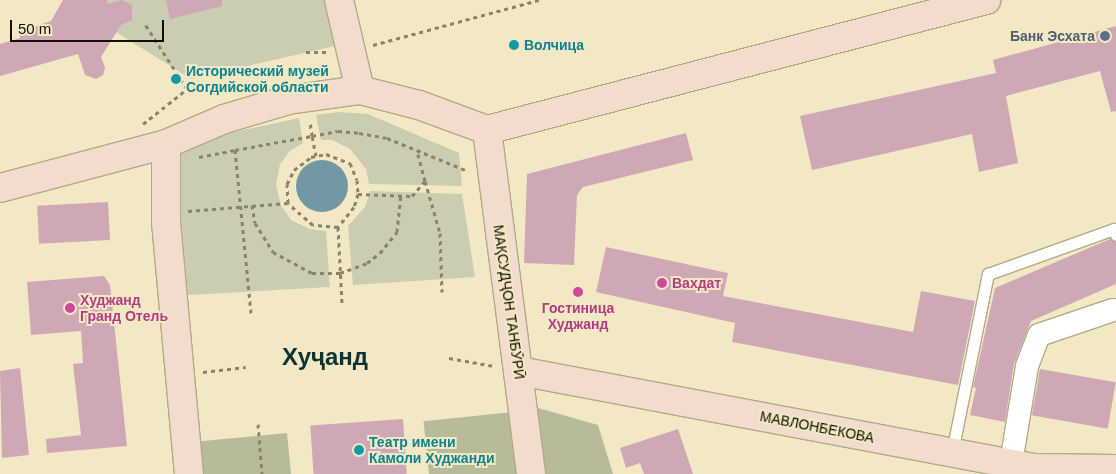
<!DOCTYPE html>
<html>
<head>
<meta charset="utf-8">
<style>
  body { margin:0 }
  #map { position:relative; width:1116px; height:474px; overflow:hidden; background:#f3e8c4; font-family:Arial,sans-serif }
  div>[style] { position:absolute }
  .green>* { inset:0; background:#cacdb1 }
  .forest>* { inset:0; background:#b8bb9a; transform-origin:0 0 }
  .water>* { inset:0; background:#7198a3 }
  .round { border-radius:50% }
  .building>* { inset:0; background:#cea9b5; transform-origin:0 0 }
  .path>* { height:3px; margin-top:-1.5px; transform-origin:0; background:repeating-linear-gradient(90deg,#8b836b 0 4px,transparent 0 8px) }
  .roads { filter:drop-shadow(1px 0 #b3a986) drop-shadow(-1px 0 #b3a986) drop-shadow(0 1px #b3a986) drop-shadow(0 -1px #b3a986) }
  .lane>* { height:11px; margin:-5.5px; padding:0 5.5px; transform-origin:5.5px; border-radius:5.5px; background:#fff }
  .street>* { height:22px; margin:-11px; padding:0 11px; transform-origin:11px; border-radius:11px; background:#fff }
  .secondary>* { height:28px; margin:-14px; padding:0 14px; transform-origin:14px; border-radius:14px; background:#f1dccd }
  .dots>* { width:14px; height:14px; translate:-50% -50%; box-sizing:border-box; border:2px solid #f3e8c4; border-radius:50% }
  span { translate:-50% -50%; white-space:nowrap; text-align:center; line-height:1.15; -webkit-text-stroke:4px #f3e8c4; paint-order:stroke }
  .service-label { font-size:14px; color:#4e5e75; font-weight:700 }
  .right { translate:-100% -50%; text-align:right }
  .culture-label { font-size:14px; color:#0d838f; font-weight:700 }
  .left { translate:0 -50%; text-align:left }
  .hotel-label { font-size:14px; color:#b23c85; font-weight:700 }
  .street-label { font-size:14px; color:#130f04 }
  .town-label { font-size:24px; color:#0f3232; font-weight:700 }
  .scale { position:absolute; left:10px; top:20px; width:154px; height:22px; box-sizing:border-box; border:2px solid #130f04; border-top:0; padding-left:6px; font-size:15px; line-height:18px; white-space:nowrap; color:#130f04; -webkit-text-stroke:4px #f3e8c4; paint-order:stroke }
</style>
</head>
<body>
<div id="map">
  <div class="green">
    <i style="clip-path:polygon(107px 0,328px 0,339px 45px,191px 79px,116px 32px)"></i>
    <i style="clip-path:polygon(339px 112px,368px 114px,459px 153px,462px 186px,369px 184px,366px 169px,350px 149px,332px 140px,321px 140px,316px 115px)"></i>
    <i style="clip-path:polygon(299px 118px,303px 143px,290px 151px,280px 164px,276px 185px,281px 205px,291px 220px,310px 229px,326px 231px,330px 287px,188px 295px,176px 164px,182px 148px,188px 142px)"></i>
    <i style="clip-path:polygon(370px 191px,462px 194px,475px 277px,353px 285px,348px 226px,365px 207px)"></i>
  </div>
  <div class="forest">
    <i style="clip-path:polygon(524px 404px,598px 425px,613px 474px,531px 474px)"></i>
    <i style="left:512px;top:412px;width:62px;height:89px;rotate:84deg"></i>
    <i style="clip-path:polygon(287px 433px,291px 474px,195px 474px,192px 442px)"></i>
  </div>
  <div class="water">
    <i class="round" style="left:296px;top:160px;width:52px;height:52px"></i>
  </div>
  <div class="building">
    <i style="clip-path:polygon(63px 0,107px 0,108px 4px,122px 0,132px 5px,132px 20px,121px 25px,101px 57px,105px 67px,103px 75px,96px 79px,85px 75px,78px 54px,0 76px,0 44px,20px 38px,19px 32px,51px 21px)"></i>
    <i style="clip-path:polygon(166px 0,222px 0,222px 6px,170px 19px)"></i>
    <i style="clip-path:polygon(1116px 26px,1116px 111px,1111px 112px,1100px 71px,1006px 96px,1018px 163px,979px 172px,972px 134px,812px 170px,800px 116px,996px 73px,993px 60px)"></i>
    <i style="clip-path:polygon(686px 133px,693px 160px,583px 187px,577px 195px,574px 265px,524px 263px,527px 174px)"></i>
    <i style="left:108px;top:202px;width:38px;height:71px;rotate:87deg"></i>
    <i style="clip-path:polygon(1110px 239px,1116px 242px,1116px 284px,1031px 321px,1014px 364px,1005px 422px,970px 415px,976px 388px,973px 387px,995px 288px)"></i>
    <i style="clip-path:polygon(606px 247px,728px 273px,723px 296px,913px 332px,921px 291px,975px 301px,958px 385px,732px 342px,735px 323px,596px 292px)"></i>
    <i style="clip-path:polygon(104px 276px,110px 285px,127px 446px,47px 453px,46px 439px,81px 435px,73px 364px,83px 363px,81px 331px,31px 335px,27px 282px)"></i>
    <i style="clip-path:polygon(20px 368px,29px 455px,2px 458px,0 371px)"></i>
    <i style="left:1040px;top:369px;width:77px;height:47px;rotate:10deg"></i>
    <i style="left:403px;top:419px;width:55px;height:93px;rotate:86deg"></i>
    <i style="clip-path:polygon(678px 429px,693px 474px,644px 474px,640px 463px,626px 468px,620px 448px)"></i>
  </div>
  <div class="path">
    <i style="left:373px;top:45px;width:172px;rotate:-15.2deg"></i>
    <i style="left:306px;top:52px;width:21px"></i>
    <i style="left:143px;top:124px;width:56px;rotate:-38.5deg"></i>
    <i style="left:187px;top:89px;width:77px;rotate:-122.9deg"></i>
    <i style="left:316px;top:156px;width:20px;rotate:-101deg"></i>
    <i style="left:312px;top:136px;width:26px;rotate:-11deg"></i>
    <i style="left:338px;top:131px;width:21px;rotate:5deg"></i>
    <i style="left:359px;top:133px;width:28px;rotate:10deg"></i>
    <i style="left:387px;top:138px;width:87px;rotate:22.2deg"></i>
    <i style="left:199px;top:157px;width:37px;rotate:-11deg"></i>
    <i style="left:425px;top:181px;width:54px;rotate:73.9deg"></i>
    <i style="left:440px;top:233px;width:59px;rotate:88.1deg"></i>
    <i style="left:358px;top:194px;width:54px;rotate:2.1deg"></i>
    <i style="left:412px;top:196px;width:20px;rotate:-49deg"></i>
    <i style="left:425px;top:181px;width:31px;rotate:-105deg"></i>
    <i style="left:252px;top:205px;width:18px;rotate:81deg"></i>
    <i style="left:255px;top:223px;width:34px;rotate:58deg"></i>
    <i style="left:273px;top:252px;width:44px;rotate:28.3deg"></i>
    <i style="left:312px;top:273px;width:28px"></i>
    <i style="left:340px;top:273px;width:29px;rotate:-20deg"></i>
    <i style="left:367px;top:263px;width:16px;rotate:-38deg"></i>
    <i style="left:380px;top:253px;width:27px;rotate:-51deg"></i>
    <i style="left:397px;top:232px;width:36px;rotate:-84deg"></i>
    <i style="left:188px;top:211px;width:100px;rotate:-4.6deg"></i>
    <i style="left:288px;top:203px;width:19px;rotate:-93deg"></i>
    <i style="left:287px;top:184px;width:16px;rotate:-63deg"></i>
    <i style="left:294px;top:170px;width:21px;rotate:-37deg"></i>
    <i style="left:311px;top:157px;width:15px;rotate:-11deg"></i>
    <i style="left:326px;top:154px;width:26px;rotate:21deg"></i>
    <i style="left:350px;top:163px;width:18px;rotate:68deg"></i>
    <i style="left:357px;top:180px;width:14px;rotate:86deg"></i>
    <i style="left:358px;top:194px;width:14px;rotate:107deg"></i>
    <i style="left:354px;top:207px;width:26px;rotate:129deg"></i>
    <i style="left:338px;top:227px;width:25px;rotate:-175deg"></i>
    <i style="left:313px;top:225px;width:33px;rotate:-139deg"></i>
    <i style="left:338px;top:227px;width:76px;rotate:87deg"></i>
    <i style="left:251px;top:313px;width:164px;rotate:-95.6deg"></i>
    <i style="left:235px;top:150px;width:78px;rotate:-10.3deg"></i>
    <i style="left:312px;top:136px;width:15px;rotate:-98deg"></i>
    <i style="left:449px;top:358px;width:46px;rotate:10.1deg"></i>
    <i style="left:203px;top:372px;width:43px;rotate:-6.6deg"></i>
    <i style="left:258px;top:424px;width:50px;rotate:85.4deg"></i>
  </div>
  <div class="roads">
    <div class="lane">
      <i style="left:952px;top:452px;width:182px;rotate:-78.6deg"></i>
      <i style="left:988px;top:274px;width:134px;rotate:-19.7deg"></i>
      <i style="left:1114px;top:229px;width:6px;rotate:72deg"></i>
    </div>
    <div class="street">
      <i style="left:1011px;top:463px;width:98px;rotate:-80.6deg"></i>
      <i style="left:1027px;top:366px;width:33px;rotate:-69deg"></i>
      <i style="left:1039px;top:335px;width:78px;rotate:-18.7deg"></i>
    </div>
    <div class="secondary">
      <i style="left:339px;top:0;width:92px;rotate:76.9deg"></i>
      <i style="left:487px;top:130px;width:347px;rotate:82.7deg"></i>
      <i style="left:166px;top:144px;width:78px;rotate:90deg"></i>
      <i style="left:166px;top:222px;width:253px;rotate:84.8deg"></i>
      <i style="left:0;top:188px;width:172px;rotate:-14.8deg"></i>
      <i style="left:166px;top:144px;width:63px;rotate:-23.3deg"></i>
      <i style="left:224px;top:119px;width:67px;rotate:-16.5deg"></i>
      <i style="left:288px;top:100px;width:73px;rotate:-7.9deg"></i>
      <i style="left:360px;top:90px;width:61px;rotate:14.3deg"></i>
      <i style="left:419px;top:105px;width:72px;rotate:20.2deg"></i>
      <i style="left:487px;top:130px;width:516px;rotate:-14.6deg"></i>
      <i style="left:519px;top:371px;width:524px;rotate:10.67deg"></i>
      <i style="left:1034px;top:468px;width:82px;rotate:0.7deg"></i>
    </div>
  </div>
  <div class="dots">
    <i style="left:1105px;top:36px;background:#5c6f8a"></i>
    <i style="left:514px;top:45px;background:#0f9aa8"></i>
    <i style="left:176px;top:79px;background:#0f9aa8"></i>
    <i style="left:662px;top:283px;background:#d1479c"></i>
    <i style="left:578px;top:292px;background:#d1479c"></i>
    <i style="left:70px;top:308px;background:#d1479c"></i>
    <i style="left:359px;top:450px;background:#0f9aa8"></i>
  </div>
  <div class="service-label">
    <span class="right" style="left:1095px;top:36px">Банк Эсхата</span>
  </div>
  <div class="culture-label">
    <span class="left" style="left:524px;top:45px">Волчица</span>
    <span class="left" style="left:186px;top:79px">Исторический музей<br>Согдийской области</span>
    <span class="left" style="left:369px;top:450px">Театр имени<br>Камоли Худжанди</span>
  </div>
  <div class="hotel-label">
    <span class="left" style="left:672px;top:283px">Вахдат</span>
    <span class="left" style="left:80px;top:308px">Худжанд<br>Гранд Отель</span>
    <span style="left:578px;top:316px">Гостиница<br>Худжанд</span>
  </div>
  <div class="street-label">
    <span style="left:509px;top:302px;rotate:82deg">МАҚСУДҶОН ТАНБӮРӢ</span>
    <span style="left:817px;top:427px;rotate:11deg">МАВЛОНБЕКОВА</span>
  </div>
  <div class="town-label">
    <span style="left:325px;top:357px">Хуҷанд</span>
  </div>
  <div class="scale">50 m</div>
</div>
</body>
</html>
